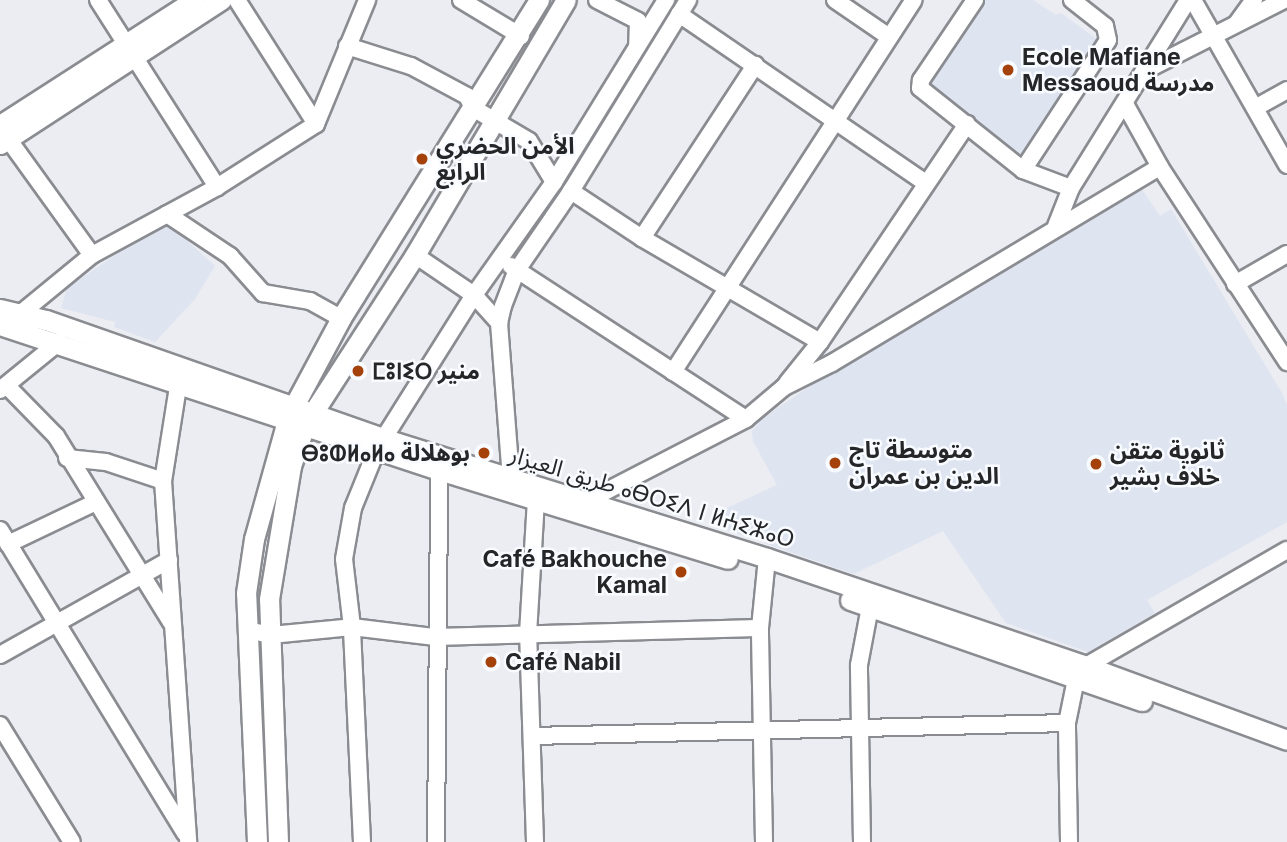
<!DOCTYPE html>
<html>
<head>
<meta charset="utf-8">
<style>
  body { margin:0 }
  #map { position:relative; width:1287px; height:842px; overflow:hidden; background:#ebedf2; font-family:Inter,"Noto Sans Arabic","Noto Sans Tifinagh",sans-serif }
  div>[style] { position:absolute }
  .built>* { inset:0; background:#dee4f0 }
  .roads { filter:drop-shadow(2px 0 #8a8c91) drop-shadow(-2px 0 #8a8c91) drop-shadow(0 2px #8a8c91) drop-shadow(0 -2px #8a8c91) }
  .minor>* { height:16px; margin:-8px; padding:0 8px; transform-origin:8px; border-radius:8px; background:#fff }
  .major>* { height:19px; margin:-9.5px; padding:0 9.5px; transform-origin:9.5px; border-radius:9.5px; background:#fff }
  .dots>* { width:19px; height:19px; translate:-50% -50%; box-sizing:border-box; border:4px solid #f8fbff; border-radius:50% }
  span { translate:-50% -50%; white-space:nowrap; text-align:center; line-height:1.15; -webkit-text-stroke:5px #f8fbff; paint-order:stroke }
  .poi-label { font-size:23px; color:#252628; font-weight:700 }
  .left { translate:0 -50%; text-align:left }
  .right { translate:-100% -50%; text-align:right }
  .street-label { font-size:23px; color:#252628 }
</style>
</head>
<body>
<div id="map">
  <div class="built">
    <i style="clip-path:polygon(984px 0,1033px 0,1056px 15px,1061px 13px,1098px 40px,1022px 155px,925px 86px)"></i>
    <i style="clip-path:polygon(1141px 188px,1160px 216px,1171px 209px,1282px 393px,1287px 405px,1287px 522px,1147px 600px,1155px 613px,1088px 652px,1006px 623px,943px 531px,854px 574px,724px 529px,727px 520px,716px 516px,720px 511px,777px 485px,753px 441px,752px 431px,762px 419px,846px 361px)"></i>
    <i style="clip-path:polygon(165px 221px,215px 266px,195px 299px,155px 342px,114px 327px,115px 322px,61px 308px,67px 288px)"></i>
  </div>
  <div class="roads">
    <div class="minor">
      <i style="left:98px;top:0;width:222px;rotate:57.5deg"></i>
      <i style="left:237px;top:0;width:147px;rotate:57.5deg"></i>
      <i style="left:461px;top:0;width:70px;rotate:31deg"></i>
      <i style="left:597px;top:0;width:46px;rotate:27.1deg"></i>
      <i style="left:638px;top:21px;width:25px;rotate:92deg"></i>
      <i style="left:835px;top:0;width:65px;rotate:34.4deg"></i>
      <i style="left:975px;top:0;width:97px;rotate:124deg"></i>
      <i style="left:921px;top:80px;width:8px;rotate:97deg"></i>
      <i style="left:920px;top:88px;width:132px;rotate:38.5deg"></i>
      <i style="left:1023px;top:170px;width:155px;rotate:-56.8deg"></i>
      <i style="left:1108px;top:40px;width:14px;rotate:-102deg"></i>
      <i style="left:1105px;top:26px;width:42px;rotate:-141.8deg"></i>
      <i style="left:1193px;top:0;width:190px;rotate:60.3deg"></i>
      <i style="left:679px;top:14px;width:297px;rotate:34.4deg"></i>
      <i style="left:1237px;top:23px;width:29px;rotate:-54deg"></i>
      <i style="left:347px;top:46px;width:67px;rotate:17.4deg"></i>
      <i style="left:411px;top:66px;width:64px;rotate:28.2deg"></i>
      <i style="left:467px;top:96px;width:13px;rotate:63deg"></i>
      <i style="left:473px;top:108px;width:65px;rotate:30.5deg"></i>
      <i style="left:529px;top:141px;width:48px;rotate:58.6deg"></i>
      <i style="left:1146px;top:70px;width:155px;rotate:-26.9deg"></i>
      <i style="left:1125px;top:104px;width:72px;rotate:60.9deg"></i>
      <i style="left:1160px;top:167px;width:233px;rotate:56.9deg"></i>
      <i style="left:1255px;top:108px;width:37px;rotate:-29deg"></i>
      <i style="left:1px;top:129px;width:155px;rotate:54.2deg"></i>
      <i style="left:1023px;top:170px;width:51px;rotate:20.6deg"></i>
      <i style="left:571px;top:191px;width:85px;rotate:33.5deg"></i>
      <i style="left:642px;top:238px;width:206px;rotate:30.3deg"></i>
      <i style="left:167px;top:214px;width:76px;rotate:33.7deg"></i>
      <i style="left:230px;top:256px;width:50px;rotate:48.3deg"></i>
      <i style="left:263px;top:293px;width:48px;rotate:9.7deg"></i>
      <i style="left:310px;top:301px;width:35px;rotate:29deg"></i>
      <i style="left:1056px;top:226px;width:41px;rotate:-68.5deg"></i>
      <i style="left:1071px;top:188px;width:221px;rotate:-58.1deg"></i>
      <i style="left:642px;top:238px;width:207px;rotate:-56.8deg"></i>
      <i style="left:415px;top:255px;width:71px;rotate:34.1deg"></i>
      <i style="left:474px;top:295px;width:38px;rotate:48deg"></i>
      <i style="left:511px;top:266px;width:280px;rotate:33.1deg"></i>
      <i style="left:1235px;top:284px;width:60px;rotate:-30deg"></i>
      <i style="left:14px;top:319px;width:101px;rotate:-39.4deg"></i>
      <i style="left:92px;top:255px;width:142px;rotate:-28.5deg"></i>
      <i style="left:217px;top:187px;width:117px;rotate:-32.5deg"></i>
      <i style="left:316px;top:124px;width:134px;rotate:-67.6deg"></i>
      <i style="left:673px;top:372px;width:443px;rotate:-57.1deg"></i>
      <i style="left:180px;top:374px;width:108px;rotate:99deg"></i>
      <i style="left:163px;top:481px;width:362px;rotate:86deg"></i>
      <i style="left:787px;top:383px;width:53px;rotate:-51.2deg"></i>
      <i style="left:820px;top:342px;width:263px;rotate:-56deg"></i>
      <i style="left:8px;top:387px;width:69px;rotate:45.6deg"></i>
      <i style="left:56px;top:436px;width:219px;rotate:58.3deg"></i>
      <i style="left:0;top:390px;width:76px;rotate:-39.1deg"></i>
      <i style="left:67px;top:458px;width:39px;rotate:6deg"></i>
      <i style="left:106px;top:462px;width:60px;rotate:18.4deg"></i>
      <i style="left:511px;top:479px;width:156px;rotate:-94.4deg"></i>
      <i style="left:499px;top:323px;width:17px;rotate:-77deg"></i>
      <i style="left:503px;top:306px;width:39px;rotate:-69deg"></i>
      <i style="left:517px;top:270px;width:96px;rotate:-55.6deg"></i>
      <i style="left:571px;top:191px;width:224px;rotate:-58.5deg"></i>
      <i style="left:584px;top:509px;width:10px;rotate:-61deg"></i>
      <i style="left:589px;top:500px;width:177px;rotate:-27.3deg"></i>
      <i style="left:746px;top:419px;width:50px;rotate:-40.1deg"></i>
      <i style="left:784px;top:387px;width:54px;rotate:-26.6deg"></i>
      <i style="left:832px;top:363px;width:382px;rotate:-30.9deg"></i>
      <i style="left:0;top:530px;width:355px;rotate:58.6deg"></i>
      <i style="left:8px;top:544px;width:95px;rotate:-25.5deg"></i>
      <i style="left:247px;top:630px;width:25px;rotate:12deg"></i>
      <i style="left:271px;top:635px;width:81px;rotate:-5.6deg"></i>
      <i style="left:352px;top:627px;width:84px;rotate:6.9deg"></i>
      <i style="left:435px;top:637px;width:325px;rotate:-1.6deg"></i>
      <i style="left:0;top:655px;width:194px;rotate:-29.3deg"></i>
      <i style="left:0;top:725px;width:137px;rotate:58.4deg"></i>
      <i style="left:532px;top:736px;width:535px;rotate:-1.39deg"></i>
      <i style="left:362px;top:842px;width:215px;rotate:-92.7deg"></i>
      <i style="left:352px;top:627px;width:68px;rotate:-96.7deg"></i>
      <i style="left:344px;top:559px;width:52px;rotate:-80deg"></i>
      <i style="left:353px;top:508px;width:64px;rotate:-67.9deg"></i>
      <i style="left:377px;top:449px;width:182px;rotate:-57.8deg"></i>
      <i style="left:474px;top:295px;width:138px;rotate:-54.7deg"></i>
      <i style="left:554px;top:182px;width:214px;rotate:-58.4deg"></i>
      <i style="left:436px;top:842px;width:372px;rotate:-89.5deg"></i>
      <i style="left:535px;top:842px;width:208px;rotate:-91.9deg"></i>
      <i style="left:528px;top:634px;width:134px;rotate:-86.6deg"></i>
      <i style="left:764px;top:842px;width:214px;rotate:-91.1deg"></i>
      <i style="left:760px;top:628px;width:70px;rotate:-84.3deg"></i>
      <i style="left:862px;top:842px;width:177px;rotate:-91deg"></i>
      <i style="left:859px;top:665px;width:70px;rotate:-79.3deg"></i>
      <i style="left:1069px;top:842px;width:119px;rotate:-91deg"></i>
      <i style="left:1067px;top:723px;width:45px;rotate:-78.4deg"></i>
      <i style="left:1076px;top:679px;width:16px;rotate:-52deg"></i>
      <i style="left:1086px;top:666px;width:232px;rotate:-30deg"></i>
    </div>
    <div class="major">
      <i style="left:0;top:125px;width:231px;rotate:-32.8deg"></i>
      <i style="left:0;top:144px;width:264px;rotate:-33.1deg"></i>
      <i style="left:0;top:309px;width:47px;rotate:13.4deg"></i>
      <i style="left:46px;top:320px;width:359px;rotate:19.3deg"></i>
      <i style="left:385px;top:439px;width:400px;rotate:17.3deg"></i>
      <i style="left:767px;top:558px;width:337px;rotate:18.7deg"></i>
      <i style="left:1086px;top:666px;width:214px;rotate:20.2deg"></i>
      <i style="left:0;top:325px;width:462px;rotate:18.3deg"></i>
      <i style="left:439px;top:470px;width:302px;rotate:17.1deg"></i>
      <i style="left:850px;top:600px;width:309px;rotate:19.1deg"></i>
      <i style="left:257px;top:842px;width:249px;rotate:-92.5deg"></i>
      <i style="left:246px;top:593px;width:55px;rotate:-81.6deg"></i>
      <i style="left:254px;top:539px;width:127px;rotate:-74.4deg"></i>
      <i style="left:288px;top:417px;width:112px;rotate:-61.8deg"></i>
      <i style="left:341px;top:318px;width:375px;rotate:-58.1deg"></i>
      <i style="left:278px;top:842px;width:243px;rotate:-92.1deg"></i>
      <i style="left:269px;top:599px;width:135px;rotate:-80.6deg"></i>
      <i style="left:291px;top:466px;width:43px;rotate:-71.1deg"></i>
      <i style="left:305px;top:425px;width:202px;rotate:-57.1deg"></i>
      <i style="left:415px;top:255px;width:296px;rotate:-59.4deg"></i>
    </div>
  </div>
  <div class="dots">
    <i style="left:1008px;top:70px;background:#a5420b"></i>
    <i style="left:422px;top:159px;background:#a5420b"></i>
    <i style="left:358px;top:371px;background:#a5420b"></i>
    <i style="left:484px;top:453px;background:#a5420b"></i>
    <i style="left:835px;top:463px;background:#a5420b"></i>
    <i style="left:1096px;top:464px;background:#a5420b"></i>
    <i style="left:681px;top:572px;background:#a5420b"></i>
    <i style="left:491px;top:662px;background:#a5420b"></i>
  </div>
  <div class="poi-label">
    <span class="left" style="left:1022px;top:70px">Ecole Mafiane<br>Messaoud مدرسة</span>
    <span class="left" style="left:436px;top:159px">الأمن الحضري<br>الرابع</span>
    <span class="left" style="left:372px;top:371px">ⵎⵓⵏⵉⵔ منير</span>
    <span class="left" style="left:849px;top:463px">متوسطة تاج<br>الدين بن عمران</span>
    <span class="left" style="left:1110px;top:464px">ثانوية متقن<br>خلاف بشير</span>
    <span class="right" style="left:470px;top:453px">ⴱⵓⵀⵍⴰⵍⴰ بوهلالة</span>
    <span class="right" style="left:667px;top:572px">Café Bakhouche<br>Kamal</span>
    <span class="left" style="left:505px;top:662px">Café Nabil</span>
  </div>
  <div class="street-label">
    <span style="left:652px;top:497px;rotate:17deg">طريق العيزار ⴰⴱⵔⵉⴷ ⵏ ⵍⵄⵉⵣⴰⵔ</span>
  </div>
</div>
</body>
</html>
